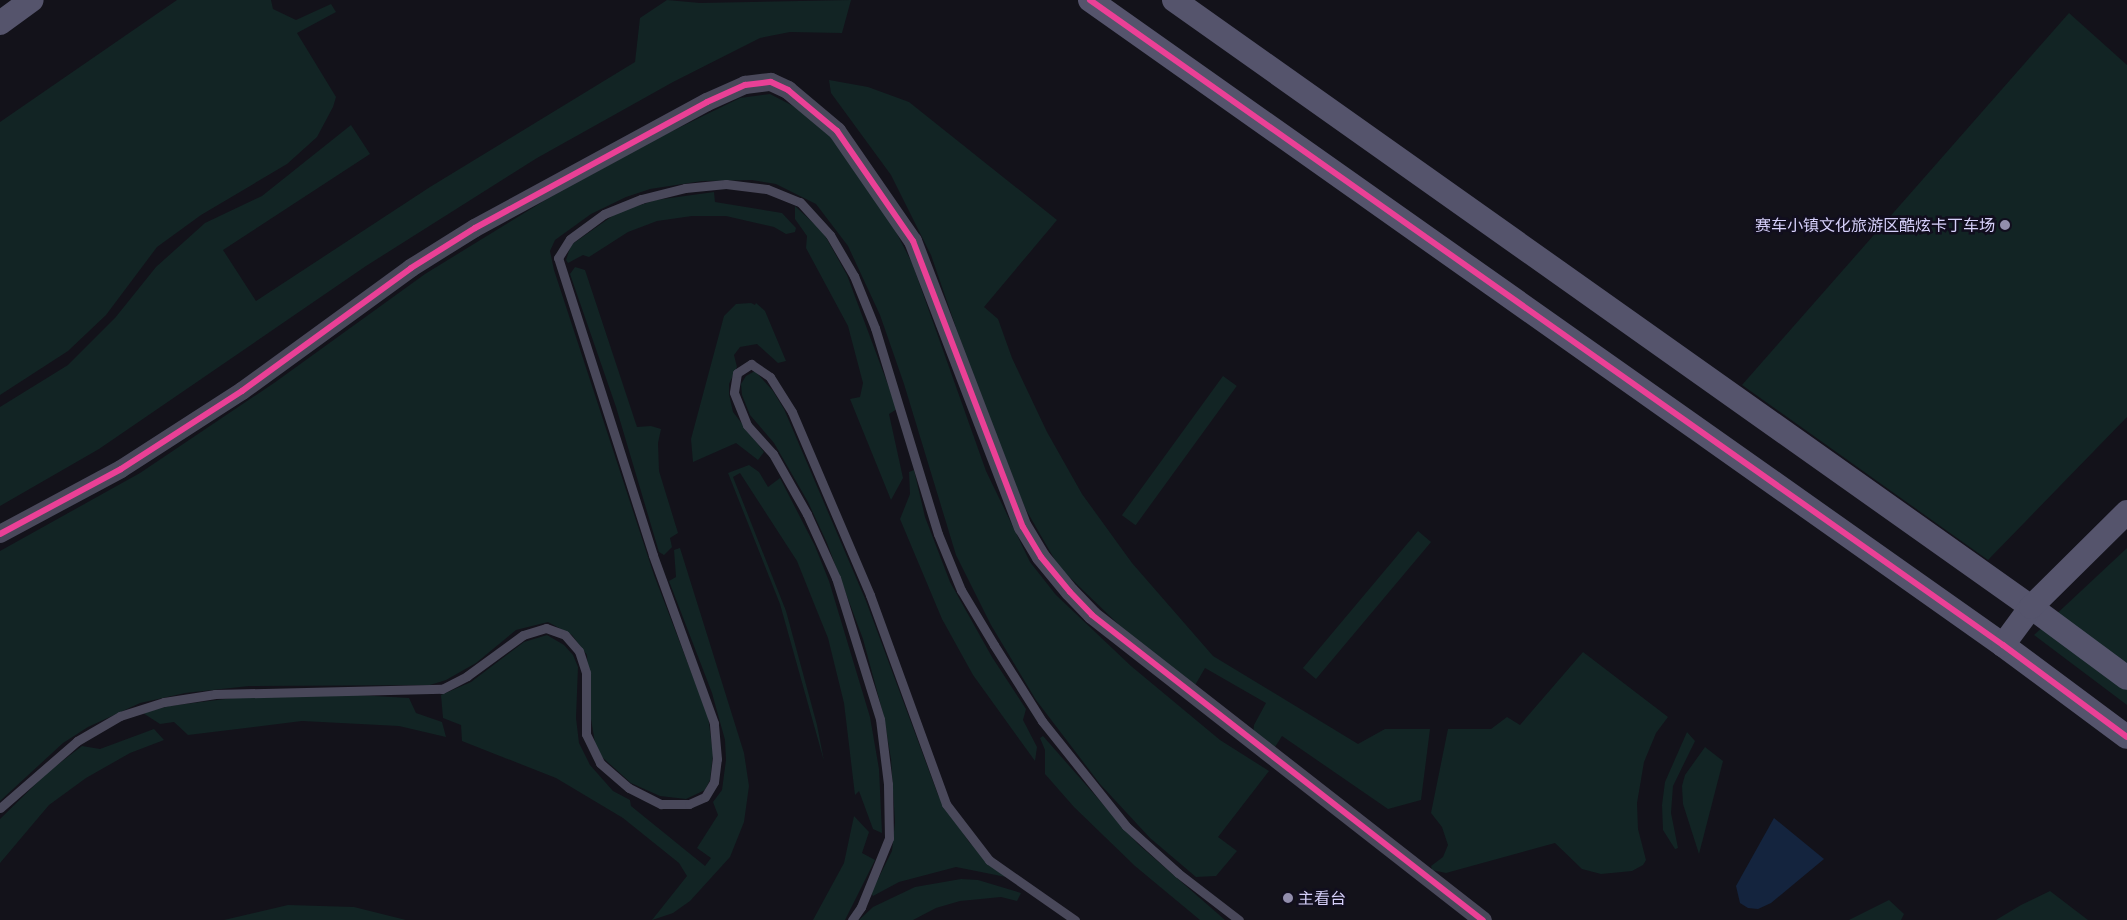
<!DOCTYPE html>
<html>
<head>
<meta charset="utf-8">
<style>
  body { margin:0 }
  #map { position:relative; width:2127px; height:920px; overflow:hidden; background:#13121a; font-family:"Exo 2","Noto Sans SC",sans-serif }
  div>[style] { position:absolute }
  .green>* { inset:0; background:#122424; transform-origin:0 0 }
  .water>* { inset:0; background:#14243e }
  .lane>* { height:9px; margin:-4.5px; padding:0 4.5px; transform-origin:4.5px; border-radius:4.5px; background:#49485a }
  .street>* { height:18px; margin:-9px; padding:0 9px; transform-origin:9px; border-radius:9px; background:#49485a }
  .secondary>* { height:24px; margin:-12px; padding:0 12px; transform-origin:12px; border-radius:12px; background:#55546c }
  .cycleway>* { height:6px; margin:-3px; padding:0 3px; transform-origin:3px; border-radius:3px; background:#ea4096 }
  .dots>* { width:14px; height:14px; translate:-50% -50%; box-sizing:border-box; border:2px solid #110e1e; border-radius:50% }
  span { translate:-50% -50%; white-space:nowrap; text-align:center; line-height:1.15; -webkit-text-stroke:5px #110e1e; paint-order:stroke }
  .poi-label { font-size:16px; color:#d6d0fa }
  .right { translate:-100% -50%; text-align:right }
  .left { translate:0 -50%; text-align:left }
</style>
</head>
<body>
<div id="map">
  <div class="green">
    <i style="clip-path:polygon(177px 0,271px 0,273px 9px,296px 20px,331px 4px,336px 12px,297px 33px,336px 97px,333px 107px,317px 137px,287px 164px,201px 215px,157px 247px,106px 315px,68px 351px,0 395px,0 122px)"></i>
    <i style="clip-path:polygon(667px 0,700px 3px,851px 0,842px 33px,790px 32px,760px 38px,673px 82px,537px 158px,366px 266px,99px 449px,0 506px,0 407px,68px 365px,115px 318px,156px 267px,205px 223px,262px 196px,351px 125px,370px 154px,223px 250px,256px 301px,430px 187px,635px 62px,640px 18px)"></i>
    <i style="clip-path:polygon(2069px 13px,2127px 65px,2127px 417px,1988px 560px,1742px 385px)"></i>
    <i style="clip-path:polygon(829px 80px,868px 87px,909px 102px,1057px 220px,984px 307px,998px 319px,1012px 358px,1047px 432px,1082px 494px,1132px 563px,1213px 656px,1358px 744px,1385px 729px,1430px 729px,1421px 800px,1388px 809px,1282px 736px,1275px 747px,1253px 734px,1254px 725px,1266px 703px,1205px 668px,1194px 687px,1143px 648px,1059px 567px,1025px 508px,972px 374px,931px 255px,891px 175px,831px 93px)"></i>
    <i style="clip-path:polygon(770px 94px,795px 107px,824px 129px,878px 197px,912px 263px,986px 471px,1030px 562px,1056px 595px,1131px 666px,1220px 740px,1269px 771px,1218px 837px,1237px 851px,1216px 876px,1196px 877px,1150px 838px,1100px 784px,1036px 700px,991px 625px,956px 555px,904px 384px,880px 315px,848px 246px,816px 204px,776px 184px,752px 180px,702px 181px,650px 189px,626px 197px,591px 214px,555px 240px,550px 251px,554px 270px,654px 575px,708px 716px,713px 754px,710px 780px,705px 790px,686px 799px,660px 796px,631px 783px,602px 757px,595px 743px,590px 713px,587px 655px,572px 635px,548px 622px,516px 630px,476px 663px,446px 680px,430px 685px,249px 686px,185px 693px,140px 703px,88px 727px,63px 743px,0 801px,0 551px,140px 473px,274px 383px,425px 274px,547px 199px,660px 137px,740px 98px)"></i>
    <i style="clip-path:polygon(714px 192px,715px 202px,782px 213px,796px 228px,795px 232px,786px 234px,774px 227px,726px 216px,692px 216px,657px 221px,628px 232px,589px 257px,583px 255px,568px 263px,566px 260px,571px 245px,618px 212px,656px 200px)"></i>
    <i style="clip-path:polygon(795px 206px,823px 232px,847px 275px,897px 409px,889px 414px,903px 478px,891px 500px,850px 399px,860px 397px,863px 383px,848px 326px,806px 248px,807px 236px,795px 219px)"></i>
    <i style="clip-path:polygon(575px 267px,585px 270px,637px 427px,651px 426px,661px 429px,658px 443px,659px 471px,678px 533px,670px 538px,672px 547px,664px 555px,659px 552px,616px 407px,570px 274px)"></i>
    <i style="clip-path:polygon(751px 303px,755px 305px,756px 303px,765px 311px,786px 361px,778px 363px,757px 344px,740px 347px,734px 355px,737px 367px,729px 384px,729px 394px,733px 412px,764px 452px,758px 460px,736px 443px,693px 462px,691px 439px,724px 316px,736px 304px)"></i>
    <i style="clip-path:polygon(755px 371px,773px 391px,784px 409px,866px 601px,938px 795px,969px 842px,1006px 877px,956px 867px,899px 882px,873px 896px,871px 893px,892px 851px,895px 822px,891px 759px,884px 717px,863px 639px,827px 543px,808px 502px,774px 443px,750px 415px,742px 395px,741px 384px,746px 376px)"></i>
    <i style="left:1223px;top:376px;width:17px;height:172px;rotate:36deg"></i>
    <i style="clip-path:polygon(749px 465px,759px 472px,768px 487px,780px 478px,815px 546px,829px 581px,870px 717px,879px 769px,882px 833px,873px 829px,859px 791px,855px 795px,844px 703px,828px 638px,813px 601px,797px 561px,740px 473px,733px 477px,786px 611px,817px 725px,824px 761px,780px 604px,728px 473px)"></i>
    <i style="clip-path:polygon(914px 470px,925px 517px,950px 582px,992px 657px,1026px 709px,1023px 720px,1037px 747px,1035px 761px,973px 675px,942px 619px,900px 519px,910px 494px,909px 472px)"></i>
    <i style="left:1418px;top:531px;width:17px;height:179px;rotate:40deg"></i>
    <i style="clip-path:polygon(680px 548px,744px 753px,749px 786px,744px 822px,730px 857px,690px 901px,673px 913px,652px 920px,687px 876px,679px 863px,623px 818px,556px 778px,462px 741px,461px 725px,443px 718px,441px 695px,471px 682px,524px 642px,547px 635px,564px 645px,573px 655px,578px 667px,576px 718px,579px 743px,590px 765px,613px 791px,630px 800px,631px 806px,705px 866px,711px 858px,697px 848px,718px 815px,713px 802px,722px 790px,726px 760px,725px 740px,712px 693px,669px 581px,676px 577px,674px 550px)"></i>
    <i style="clip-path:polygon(2127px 548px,2127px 705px,2034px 635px)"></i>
    <i style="clip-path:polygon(1583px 652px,1668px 717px,1656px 733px,1644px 762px,1637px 803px,1638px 829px,1646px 860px,1643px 865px,1632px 871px,1601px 874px,1582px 869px,1555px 843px,1446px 873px,1432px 870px,1431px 866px,1443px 857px,1448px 845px,1442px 827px,1431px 813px,1448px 729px,1491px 729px,1507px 717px,1520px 725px)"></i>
    <i style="clip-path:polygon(357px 695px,409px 698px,416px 713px,442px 722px,446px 737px,399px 726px,302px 721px,188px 735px,174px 722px,160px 724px,143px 713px,169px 706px,241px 697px)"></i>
    <i style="clip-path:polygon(154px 729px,164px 740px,130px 753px,86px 778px,49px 805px,0 863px,0 819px,48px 772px,82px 746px,100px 749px)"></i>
    <i style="clip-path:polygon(1687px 732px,1695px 741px,1673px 786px,1671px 813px,1678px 848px,1675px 849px,1663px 830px,1662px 805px,1665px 782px)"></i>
    <i style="clip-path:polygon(1043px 736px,1138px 844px,1225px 920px,1200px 920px,1135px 866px,1074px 807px,1045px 774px,1045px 750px,1040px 738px)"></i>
    <i style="clip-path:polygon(1705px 747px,1723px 761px,1699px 854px,1683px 804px,1682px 786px,1685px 775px)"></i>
    <i style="clip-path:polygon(854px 816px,869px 832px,862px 853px,875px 860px,845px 920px,813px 920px,844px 863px)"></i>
    <i style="clip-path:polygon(961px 879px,978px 880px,1021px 893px,1017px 901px,1001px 897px,960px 901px,936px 908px,913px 920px,859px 920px,873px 907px,915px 887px)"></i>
    <i style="clip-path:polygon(2050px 891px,2088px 920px,1996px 920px,2021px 905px)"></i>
    <i style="clip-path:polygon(1889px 900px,1904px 914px,1901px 920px,1849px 920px)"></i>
    <i style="clip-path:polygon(288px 905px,354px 907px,406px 920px,224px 920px)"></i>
  </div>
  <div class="water">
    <i style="clip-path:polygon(1774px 818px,1824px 859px,1771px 903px,1758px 909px,1748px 908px,1740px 903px,1736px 886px)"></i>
  </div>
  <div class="lane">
    <i style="left:0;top:808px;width:102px;rotate:-41deg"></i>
    <i style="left:77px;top:741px;width:50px;rotate:-30.2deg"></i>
    <i style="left:120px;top:716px;width:46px;rotate:-17.7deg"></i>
    <i style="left:164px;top:702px;width:52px;rotate:-8.9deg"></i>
    <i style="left:215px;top:694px;width:227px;rotate:-1.3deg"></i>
    <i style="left:442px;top:689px;width:28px;rotate:-27deg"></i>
    <i style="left:467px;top:676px;width:69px;rotate:-36.2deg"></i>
    <i style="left:523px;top:635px;width:24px;rotate:-17deg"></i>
    <i style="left:546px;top:628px;width:20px;rotate:20deg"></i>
    <i style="left:565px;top:635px;width:21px;rotate:49deg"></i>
    <i style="left:579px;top:651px;width:23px;rotate:72deg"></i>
    <i style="left:586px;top:673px;width:61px;rotate:90deg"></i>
    <i style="left:586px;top:734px;width:32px;rotate:64deg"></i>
    <i style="left:600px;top:763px;width:38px;rotate:41deg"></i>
    <i style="left:629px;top:788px;width:36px;rotate:27deg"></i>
    <i style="left:661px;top:804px;width:28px"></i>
    <i style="left:689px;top:804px;width:17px;rotate:-24deg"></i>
    <i style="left:705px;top:797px;width:17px;rotate:-59deg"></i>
    <i style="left:714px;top:782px;width:23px;rotate:-83deg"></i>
    <i style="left:717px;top:759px;width:36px;rotate:-95deg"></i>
    <i style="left:714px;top:723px;width:179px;rotate:-110deg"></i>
    <i style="left:653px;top:555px;width:312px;rotate:-107.7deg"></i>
    <i style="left:558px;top:258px;width:22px;rotate:-58deg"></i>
    <i style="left:570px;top:239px;width:42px;rotate:-36.3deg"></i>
    <i style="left:604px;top:214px;width:40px;rotate:-22deg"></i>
    <i style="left:641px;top:199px;width:45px;rotate:-14deg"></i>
    <i style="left:685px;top:188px;width:41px;rotate:-5.6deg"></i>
    <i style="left:726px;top:184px;width:41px;rotate:7deg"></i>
    <i style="left:767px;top:189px;width:35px;rotate:22deg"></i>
    <i style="left:800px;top:202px;width:45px;rotate:47.7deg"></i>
    <i style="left:830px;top:235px;width:48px;rotate:59.7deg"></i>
    <i style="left:854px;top:276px;width:56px;rotate:68deg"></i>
    <i style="left:875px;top:328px;width:215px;rotate:73deg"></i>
    <i style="left:938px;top:534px;width:61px;rotate:67.7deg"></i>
    <i style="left:961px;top:590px;width:64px;rotate:59deg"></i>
    <i style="left:994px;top:645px;width:90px;rotate:57.7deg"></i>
    <i style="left:1042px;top:721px;width:134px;rotate:51.3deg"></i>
    <i style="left:1126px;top:826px;width:70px;rotate:42.1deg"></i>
    <i style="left:1178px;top:873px;width:77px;rotate:37.6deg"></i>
    <i style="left:852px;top:920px;width:16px;rotate:-55deg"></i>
    <i style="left:861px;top:907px;width:74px;rotate:-67.9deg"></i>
    <i style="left:889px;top:838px;width:54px;rotate:-91.1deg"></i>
    <i style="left:888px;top:784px;width:65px;rotate:-97deg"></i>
    <i style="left:880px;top:719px;width:148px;rotate:-107.3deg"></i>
    <i style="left:836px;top:578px;width:70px;rotate:-114.4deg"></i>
    <i style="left:807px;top:514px;width:69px;rotate:-119.5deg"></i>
    <i style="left:773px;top:454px;width:39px;rotate:-132deg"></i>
    <i style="left:747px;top:425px;width:35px;rotate:-112deg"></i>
    <i style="left:734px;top:392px;width:19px;rotate:-81deg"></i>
    <i style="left:737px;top:373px;width:17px;rotate:-33deg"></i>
    <i style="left:751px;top:364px;width:23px;rotate:34deg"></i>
    <i style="left:770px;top:377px;width:41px;rotate:57.8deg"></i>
    <i style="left:792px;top:412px;width:199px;rotate:66.9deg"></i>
    <i style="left:870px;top:595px;width:222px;rotate:70deg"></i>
    <i style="left:946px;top:804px;width:71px;rotate:52.5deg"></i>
    <i style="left:989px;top:860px;width:105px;rotate:34.9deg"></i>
  </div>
  <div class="street">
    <i style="left:0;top:534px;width:137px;rotate:-28.2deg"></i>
    <i style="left:121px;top:469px;width:144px;rotate:-32.8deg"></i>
    <i style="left:242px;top:391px;width:209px;rotate:-36deg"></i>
    <i style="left:411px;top:268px;width:75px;rotate:-32deg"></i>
    <i style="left:475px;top:228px;width:264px;rotate:-28.5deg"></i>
    <i style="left:707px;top:102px;width:42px;rotate:-24.1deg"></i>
    <i style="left:745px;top:85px;width:26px;rotate:-7deg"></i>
    <i style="left:771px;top:82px;width:19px;rotate:25deg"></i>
    <i style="left:788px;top:90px;width:64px;rotate:39.9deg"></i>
    <i style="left:837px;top:131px;width:134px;rotate:55.4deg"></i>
    <i style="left:913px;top:241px;width:306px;rotate:69deg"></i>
    <i style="left:1023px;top:527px;width:35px;rotate:59deg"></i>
    <i style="left:1041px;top:557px;width:45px;rotate:50.4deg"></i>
    <i style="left:1070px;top:592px;width:32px;rotate:46deg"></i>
    <i style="left:1092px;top:615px;width:496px;rotate:38deg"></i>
  </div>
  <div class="secondary">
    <i style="left:1090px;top:0;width:1118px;rotate:35.24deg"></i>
    <i style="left:2003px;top:645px;width:154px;rotate:36.6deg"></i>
    <i style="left:1174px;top:0;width:1050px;rotate:35.31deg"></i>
    <i style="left:2031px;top:607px;width:119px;rotate:36.5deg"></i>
    <i style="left:0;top:23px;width:39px;rotate:-36deg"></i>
    <i style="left:2003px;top:645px;width:47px;rotate:-53.6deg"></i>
    <i style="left:2031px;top:607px;width:135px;rotate:-44.7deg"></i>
  </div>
  <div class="cycleway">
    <i style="left:1090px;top:0;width:1118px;rotate:35.24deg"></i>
    <i style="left:2003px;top:645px;width:154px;rotate:36.6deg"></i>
    <i style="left:0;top:534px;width:137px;rotate:-28.2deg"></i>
    <i style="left:121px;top:469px;width:144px;rotate:-32.8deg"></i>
    <i style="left:242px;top:391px;width:209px;rotate:-36deg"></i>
    <i style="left:411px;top:268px;width:75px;rotate:-32deg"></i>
    <i style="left:475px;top:228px;width:264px;rotate:-28.5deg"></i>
    <i style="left:707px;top:102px;width:42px;rotate:-24.1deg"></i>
    <i style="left:745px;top:85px;width:26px;rotate:-7deg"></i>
    <i style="left:771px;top:82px;width:19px;rotate:25deg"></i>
    <i style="left:788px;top:90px;width:64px;rotate:39.9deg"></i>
    <i style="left:837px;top:131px;width:134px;rotate:55.4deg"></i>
    <i style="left:913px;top:241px;width:306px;rotate:69deg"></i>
    <i style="left:1023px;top:527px;width:35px;rotate:59deg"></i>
    <i style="left:1041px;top:557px;width:45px;rotate:50.4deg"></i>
    <i style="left:1070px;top:592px;width:32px;rotate:46deg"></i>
    <i style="left:1092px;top:615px;width:496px;rotate:38deg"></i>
  </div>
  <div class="dots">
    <i style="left:2005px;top:225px;background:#928eac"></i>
    <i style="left:1288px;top:898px;background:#928eac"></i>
  </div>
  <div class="poi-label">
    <span class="right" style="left:1995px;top:225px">赛车小镇文化旅游区酷炫卡丁车场</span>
    <span class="left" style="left:1298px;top:898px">主看台</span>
  </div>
</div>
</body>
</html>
